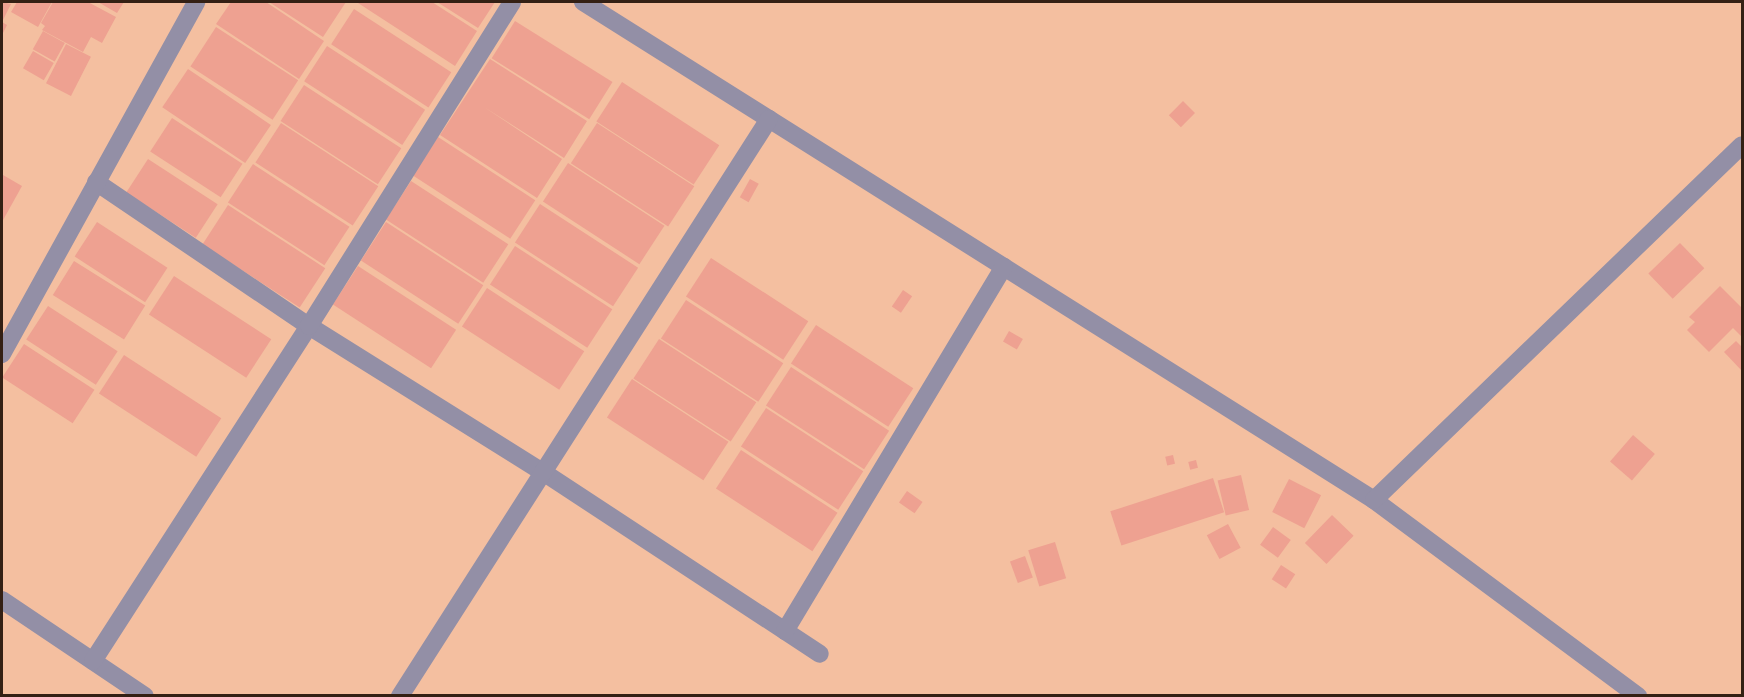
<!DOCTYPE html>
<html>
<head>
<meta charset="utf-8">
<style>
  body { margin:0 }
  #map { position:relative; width:1744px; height:697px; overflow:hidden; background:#f4bfa0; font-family:Montserrat,sans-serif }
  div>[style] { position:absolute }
  .building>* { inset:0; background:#eea191; transform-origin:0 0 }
  .street>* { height:18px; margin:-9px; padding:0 9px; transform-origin:9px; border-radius:9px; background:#938fa6 }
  span { translate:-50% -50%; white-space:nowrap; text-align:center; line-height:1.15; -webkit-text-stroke:6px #fde8db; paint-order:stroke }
  .frame { position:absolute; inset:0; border:3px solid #342014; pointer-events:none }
</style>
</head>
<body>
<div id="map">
  <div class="building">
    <i style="clip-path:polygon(2px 2px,11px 4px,2px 22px,7px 25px,2px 35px)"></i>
    <i style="clip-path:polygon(17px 2px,52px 2px,38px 27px,11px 12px)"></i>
    <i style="clip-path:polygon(53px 2px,88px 2px,116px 17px,102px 43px,91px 37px,83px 52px,42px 30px,45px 26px,41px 23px)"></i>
    <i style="clip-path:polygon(98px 2px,124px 2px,117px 13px)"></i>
    <i style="clip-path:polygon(231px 2px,266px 2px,324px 41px,299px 79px,216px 24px)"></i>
    <i style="clip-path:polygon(269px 2px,346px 2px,323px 37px)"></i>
    <i style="clip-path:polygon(359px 2px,432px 2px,477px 31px,455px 66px,358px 3px)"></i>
    <i style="clip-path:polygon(437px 2px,495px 2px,478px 28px)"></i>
    <i style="left:354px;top:9px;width:116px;height:42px;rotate:33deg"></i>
    <i style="left:515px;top:21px;width:115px;height:44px;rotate:32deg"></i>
    <i style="left:216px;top:27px;width:98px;height:47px;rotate:33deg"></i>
    <i style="left:43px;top:31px;width:25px;height:21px;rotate:29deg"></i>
    <i style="left:66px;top:44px;width:28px;height:44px;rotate:27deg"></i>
    <i style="left:327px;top:46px;width:117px;height:42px;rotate:33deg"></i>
    <i style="left:33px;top:51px;width:24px;height:20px;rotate:30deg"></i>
    <i style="clip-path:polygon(490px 59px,587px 121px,564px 158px,484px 107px,562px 159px,537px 198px,440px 135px)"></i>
    <i style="left:188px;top:69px;width:100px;height:46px;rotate:34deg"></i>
    <i style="left:622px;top:82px;width:116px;height:47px;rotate:33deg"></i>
    <i style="left:304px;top:85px;width:116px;height:43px;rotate:33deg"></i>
    <i style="left:1183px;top:101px;width:17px;height:20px;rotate:45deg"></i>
    <i style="left:172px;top:118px;width:84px;height:40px;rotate:33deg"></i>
    <i style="left:281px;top:123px;width:116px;height:47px;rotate:33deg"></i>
    <i style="left:597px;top:123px;width:116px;height:48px;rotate:33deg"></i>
    <i style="left:438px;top:137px;width:116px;height:46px;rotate:33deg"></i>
    <i style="left:148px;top:159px;width:83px;height:40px;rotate:33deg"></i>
    <i style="left:568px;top:163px;width:115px;height:46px;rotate:33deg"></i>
    <i style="left:253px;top:164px;width:115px;height:46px;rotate:33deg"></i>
    <i style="clip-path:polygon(3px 175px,22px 186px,2px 222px,2px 177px)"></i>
    <i style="left:750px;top:179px;width:10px;height:21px;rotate:29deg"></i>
    <i style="left:411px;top:181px;width:116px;height:46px;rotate:33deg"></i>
    <i style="left:540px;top:204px;width:117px;height:46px;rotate:33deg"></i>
    <i style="left:228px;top:205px;width:116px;height:47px;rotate:33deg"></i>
    <i style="left:97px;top:222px;width:84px;height:41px;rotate:33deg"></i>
    <i style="left:386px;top:222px;width:116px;height:46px;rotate:33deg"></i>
    <i style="left:1680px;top:243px;width:35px;height:44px;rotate:46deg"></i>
    <i style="left:515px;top:246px;width:116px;height:46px;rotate:33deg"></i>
    <i style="left:711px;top:258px;width:116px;height:46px;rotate:33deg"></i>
    <i style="left:74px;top:261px;width:84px;height:40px;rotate:32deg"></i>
    <i style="left:358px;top:266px;width:117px;height:46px;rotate:33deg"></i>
    <i style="left:174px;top:276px;width:116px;height:46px;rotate:33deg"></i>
    <i style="clip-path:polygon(1720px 286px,1742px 308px,1742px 337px,1733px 328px,1709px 352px,1687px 330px,1695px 322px,1689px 317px)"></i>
    <i style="left:487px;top:288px;width:116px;height:46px;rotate:33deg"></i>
    <i style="left:903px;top:290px;width:11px;height:20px;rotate:34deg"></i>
    <i style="left:686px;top:300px;width:116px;height:46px;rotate:33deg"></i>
    <i style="left:48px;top:306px;width:83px;height:40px;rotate:33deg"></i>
    <i style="left:816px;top:325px;width:116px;height:46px;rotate:33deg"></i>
    <i style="left:1009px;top:331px;width:16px;height:12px;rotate:30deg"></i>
    <i style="left:659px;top:339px;width:116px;height:47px;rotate:33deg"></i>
    <i style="clip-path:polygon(1736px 341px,1742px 347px,1742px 371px,1724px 352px)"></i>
    <i style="left:24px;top:344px;width:84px;height:40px;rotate:33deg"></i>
    <i style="left:124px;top:355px;width:116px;height:46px;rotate:33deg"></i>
    <i style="left:791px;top:367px;width:117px;height:46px;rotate:33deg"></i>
    <i style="left:632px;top:379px;width:115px;height:46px;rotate:33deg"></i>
    <i style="left:766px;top:408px;width:116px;height:46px;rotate:33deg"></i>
    <i style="left:1633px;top:435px;width:29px;height:35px;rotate:41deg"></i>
    <i style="left:741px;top:450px;width:115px;height:46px;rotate:33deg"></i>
    <i style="left:1173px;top:455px;width:9px;height:8px;rotate:77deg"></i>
    <i style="left:1196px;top:460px;width:8px;height:8px;rotate:76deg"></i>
    <i style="left:1241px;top:475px;width:36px;height:24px;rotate:77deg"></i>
    <i style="left:1213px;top:478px;width:36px;height:108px;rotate:72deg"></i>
    <i style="left:1289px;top:479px;width:36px;height:37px;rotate:27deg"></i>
    <i style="left:907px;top:491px;width:19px;height:14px;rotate:35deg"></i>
    <i style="left:1332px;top:515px;width:30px;height:39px;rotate:44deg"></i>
    <i style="left:1228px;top:524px;width:27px;height:24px;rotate:62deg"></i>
    <i style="left:1273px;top:527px;width:22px;height:22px;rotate:36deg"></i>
    <i style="left:1055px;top:542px;width:38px;height:28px;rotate:73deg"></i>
    <i style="left:1025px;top:556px;width:23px;height:16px;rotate:70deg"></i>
    <i style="left:1281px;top:565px;width:17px;height:17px;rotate:33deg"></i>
  </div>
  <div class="street">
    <i style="left:583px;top:2px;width:935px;rotate:32.19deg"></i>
    <i style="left:1374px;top:500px;width:329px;rotate:36.6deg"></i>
    <i style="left:96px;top:182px;width:257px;rotate:34.1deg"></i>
    <i style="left:309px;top:326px;width:276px;rotate:32deg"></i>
    <i style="left:543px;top:472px;width:331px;rotate:33.3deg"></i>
    <i style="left:2px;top:354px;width:402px;rotate:-61.1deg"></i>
    <i style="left:1374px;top:500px;width:511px;rotate:-43.97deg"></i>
    <i style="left:2px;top:600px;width:172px;rotate:33.9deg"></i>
    <i style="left:785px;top:631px;width:425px;rotate:-59deg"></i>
    <i style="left:93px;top:661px;width:399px;rotate:-57.2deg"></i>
    <i style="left:309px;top:326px;width:382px;rotate:-57.9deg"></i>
    <i style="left:400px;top:696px;width:685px;rotate:-57.4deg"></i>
  </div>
  <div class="frame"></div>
</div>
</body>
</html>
